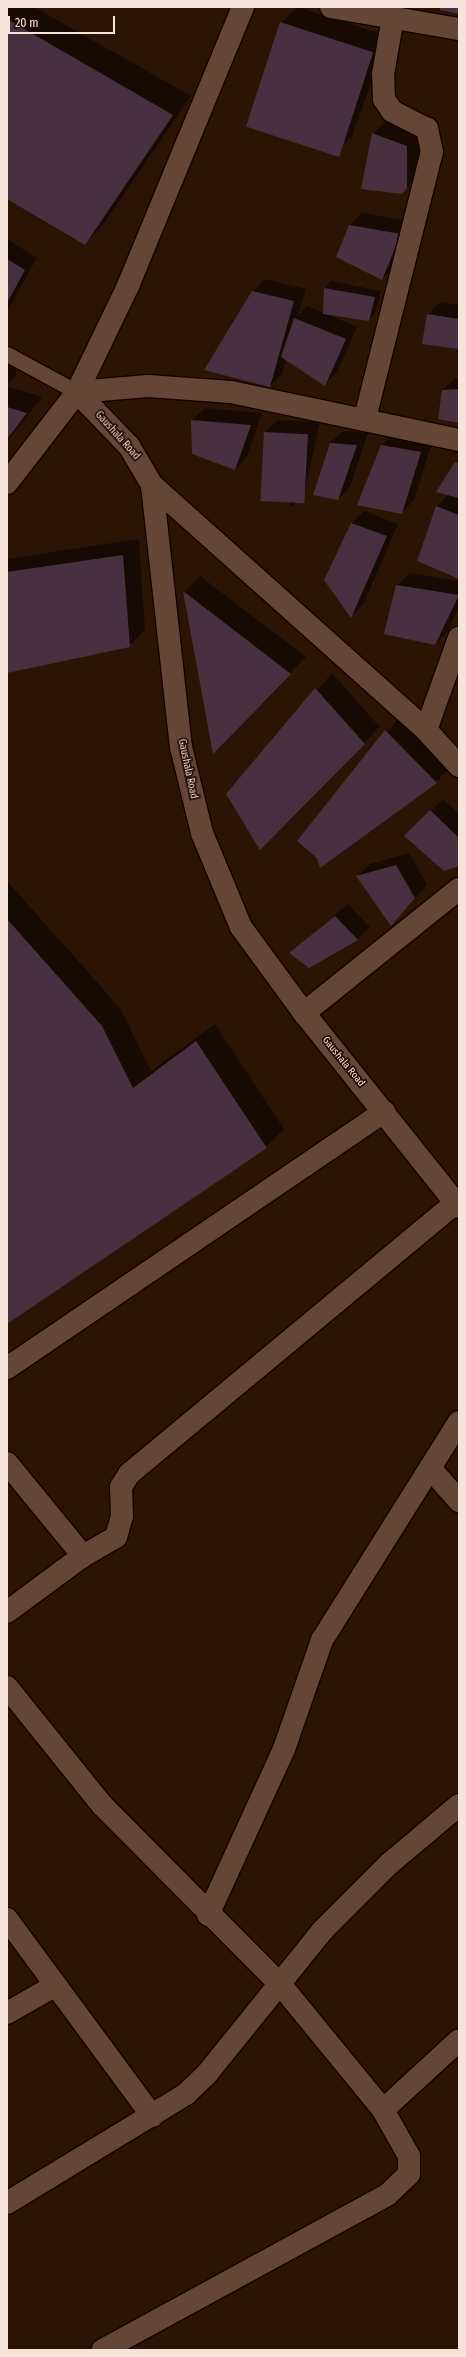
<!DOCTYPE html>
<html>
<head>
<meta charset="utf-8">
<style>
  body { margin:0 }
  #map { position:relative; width:466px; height:2357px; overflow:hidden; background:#2c1404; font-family:"Fira Sans Condensed",sans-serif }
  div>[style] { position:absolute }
  .shadow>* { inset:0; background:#0007 }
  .building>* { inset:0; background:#493041; transform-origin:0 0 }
  .roads { filter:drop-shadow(1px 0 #130100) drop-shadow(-1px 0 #130100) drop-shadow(0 1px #130100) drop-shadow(0 -1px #130100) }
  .service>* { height:15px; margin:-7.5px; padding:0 7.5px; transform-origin:7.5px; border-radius:7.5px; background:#634635 }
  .minor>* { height:22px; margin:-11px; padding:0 11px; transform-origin:11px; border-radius:11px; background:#634635 }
  .tertiary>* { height:22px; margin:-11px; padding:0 11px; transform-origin:11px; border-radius:11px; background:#634635 }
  span { translate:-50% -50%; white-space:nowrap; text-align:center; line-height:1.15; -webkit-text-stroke:3.5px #220a00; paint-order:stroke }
  .street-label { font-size:10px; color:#f6e4da }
  .frame { position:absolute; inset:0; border:8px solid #f6e4da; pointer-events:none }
  .scale { position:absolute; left:8px; top:16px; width:107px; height:18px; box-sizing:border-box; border:2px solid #f6e4da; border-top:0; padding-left:5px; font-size:12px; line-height:14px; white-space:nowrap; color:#f6e4da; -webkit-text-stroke:3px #220a00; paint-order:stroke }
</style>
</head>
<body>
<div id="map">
  <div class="shadow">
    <i style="clip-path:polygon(7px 7px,34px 7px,191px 96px,102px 226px,84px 244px,7px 198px)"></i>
    <i style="clip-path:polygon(298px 7px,388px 36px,352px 136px,336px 152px,281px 22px)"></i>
    <i style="clip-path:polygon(385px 122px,419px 134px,419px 174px,402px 193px,373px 134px)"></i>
    <i style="clip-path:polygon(362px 213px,413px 222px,394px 267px,382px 279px,350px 225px)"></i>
    <i style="clip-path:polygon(7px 239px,37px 258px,7px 311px)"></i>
    <i style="clip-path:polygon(265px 279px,306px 289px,298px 316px,307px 306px,324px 313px,325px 288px,331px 281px,381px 291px,375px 313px,369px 320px,327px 314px,357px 327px,337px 372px,325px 384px,286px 359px,282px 374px,270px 386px,253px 292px)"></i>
    <i style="clip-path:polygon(440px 302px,459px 305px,459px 348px,423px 343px,428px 314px)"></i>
    <i style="clip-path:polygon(7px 350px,15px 353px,16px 376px,7px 385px)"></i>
    <i style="clip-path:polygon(455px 378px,459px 378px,459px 422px,443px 390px)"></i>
    <i style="clip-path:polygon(7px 386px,42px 397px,7px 442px)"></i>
    <i style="clip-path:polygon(205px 408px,262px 413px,247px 457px,235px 469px,192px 420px)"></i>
    <i style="clip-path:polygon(278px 420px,320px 422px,304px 495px,291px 507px,265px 432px)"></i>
    <i style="clip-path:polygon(343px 431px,368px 433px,350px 487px,338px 499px,330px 443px)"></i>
    <i style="clip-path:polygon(394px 433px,433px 440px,414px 500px,402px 513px,382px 445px)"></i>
    <i style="clip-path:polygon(459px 460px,459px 578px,436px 507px,449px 494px)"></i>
    <i style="clip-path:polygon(364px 511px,398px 524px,363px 605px,351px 617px,326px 580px,352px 523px)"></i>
    <i style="clip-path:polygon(139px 539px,145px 630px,129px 646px,7px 672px,7px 559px)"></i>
    <i style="clip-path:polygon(410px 573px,459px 581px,459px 607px,447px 632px,435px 644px,397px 585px)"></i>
    <i style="clip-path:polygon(200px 576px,306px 657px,214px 752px,184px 592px)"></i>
    <i style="clip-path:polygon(332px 673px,380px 727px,260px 849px,227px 794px)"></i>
    <i style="clip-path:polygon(401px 715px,452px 766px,436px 782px,320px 866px,318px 857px,299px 840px)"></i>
    <i style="clip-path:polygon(443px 799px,459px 814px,459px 865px,405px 836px)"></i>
    <i style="clip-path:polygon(409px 853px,427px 885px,391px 924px,358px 876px,370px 864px)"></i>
    <i style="clip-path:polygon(7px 881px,120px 1008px,151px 1071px,215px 1024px,284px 1129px,266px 1147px,7px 1323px)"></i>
    <i style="clip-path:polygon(348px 904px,370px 927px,357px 939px,309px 967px,291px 953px)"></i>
  </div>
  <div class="building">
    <i style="clip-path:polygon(440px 7px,459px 7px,459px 14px,440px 10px)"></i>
    <i style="clip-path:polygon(7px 19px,173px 115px,85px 245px,7px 199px)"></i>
    <i style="left:280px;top:22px;width:98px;height:110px;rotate:18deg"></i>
    <i style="clip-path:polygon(372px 133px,407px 146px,407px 188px,402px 194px,361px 189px)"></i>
    <i style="clip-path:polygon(349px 225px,401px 234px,382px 280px,336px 257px)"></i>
    <i style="clip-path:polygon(7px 259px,25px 270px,7px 303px)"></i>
    <i style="clip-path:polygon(324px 288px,375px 297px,369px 321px,323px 314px)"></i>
    <i style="clip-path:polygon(252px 291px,294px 301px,270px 387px,204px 370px)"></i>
    <i style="clip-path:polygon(427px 314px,459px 319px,459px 349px,422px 344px)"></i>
    <i style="clip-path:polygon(294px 318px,346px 339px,325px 386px,281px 357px)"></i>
    <i style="clip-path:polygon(459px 389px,459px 423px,438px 419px,442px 390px)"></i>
    <i style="clip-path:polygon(7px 407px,27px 413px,7px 439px)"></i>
    <i style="clip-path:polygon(191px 420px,251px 425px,235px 470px,192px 454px)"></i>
    <i style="left:264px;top:432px;width:44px;height:69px;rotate:3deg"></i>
    <i style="clip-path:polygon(330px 443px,357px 445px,338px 500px,313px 495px)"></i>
    <i style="clip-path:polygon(381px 445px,421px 452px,402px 514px,357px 505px)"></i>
    <i style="clip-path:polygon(455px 462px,459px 463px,459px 498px,436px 492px)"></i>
    <i style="clip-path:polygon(436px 506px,459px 515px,459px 579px,417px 561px)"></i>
    <i style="clip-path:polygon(351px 523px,387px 536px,351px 618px,324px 580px)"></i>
    <i style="clip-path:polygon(123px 555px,130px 647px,7px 673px,7px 572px)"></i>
    <i style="clip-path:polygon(396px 585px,459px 595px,435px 645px,384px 634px)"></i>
    <i style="clip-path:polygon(183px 591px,291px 674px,213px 754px)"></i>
    <i style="clip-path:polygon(315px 688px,365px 744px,260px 850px,226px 794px)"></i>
    <i style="clip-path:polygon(385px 730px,437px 783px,320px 868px,317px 858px,297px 841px)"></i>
    <i style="clip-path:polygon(430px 810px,459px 838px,459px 866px,444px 871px,404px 836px)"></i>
    <i style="clip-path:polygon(396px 865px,415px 898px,391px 926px,356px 876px)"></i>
    <i style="clip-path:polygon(335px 916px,358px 940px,309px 968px,289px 953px)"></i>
    <i style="clip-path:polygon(7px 919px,102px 1026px,133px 1088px,196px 1041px,267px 1148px,7px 1324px)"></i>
  </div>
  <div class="roads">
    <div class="service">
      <i style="left:7px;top:354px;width:80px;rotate:28.5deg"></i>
    </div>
    <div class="minor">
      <i style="left:331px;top:7px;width:130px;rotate:9.8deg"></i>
      <i style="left:77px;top:392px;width:71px;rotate:-4.8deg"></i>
      <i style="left:148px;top:386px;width:83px;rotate:4.1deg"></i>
      <i style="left:231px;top:392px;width:233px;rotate:11.9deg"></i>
      <i style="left:365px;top:418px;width:274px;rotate:-75.9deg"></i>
      <i style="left:432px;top:152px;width:24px;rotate:-102deg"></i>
      <i style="left:427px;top:129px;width:39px;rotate:-153deg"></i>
      <i style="left:392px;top:111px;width:14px;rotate:-124deg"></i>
      <i style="left:384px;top:99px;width:25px;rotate:-92deg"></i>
      <i style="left:383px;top:74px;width:57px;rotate:-79.9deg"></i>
      <i style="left:152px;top:485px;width:368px;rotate:41.8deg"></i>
      <i style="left:426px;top:730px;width:49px;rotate:47.5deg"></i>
      <i style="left:426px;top:730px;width:98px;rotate:-70.3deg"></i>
      <i style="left:304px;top:1013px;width:198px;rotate:-38.7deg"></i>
      <i style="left:7px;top:1368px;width:456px;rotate:-34.2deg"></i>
      <i style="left:7px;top:1463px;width:120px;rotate:50.7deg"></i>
      <i style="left:430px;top:1468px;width:44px;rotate:48.7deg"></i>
      <i style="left:7px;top:1612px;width:94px;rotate:-36.4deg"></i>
      <i style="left:83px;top:1556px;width:38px;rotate:-30deg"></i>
      <i style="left:116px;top:1537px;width:22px;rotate:-74deg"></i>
      <i style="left:122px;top:1516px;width:29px;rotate:-92deg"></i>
      <i style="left:121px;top:1487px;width:15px;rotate:-58deg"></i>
      <i style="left:129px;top:1474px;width:429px;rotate:-39.7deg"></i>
      <i style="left:7px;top:1687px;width:150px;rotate:51.2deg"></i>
      <i style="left:101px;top:1804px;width:254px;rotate:45.2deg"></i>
      <i style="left:280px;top:1984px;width:163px;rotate:50.7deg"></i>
      <i style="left:383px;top:2110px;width:53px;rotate:60.5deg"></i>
      <i style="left:409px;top:2156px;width:18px;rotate:90deg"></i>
      <i style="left:409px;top:2174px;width:30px;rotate:136deg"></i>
      <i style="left:387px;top:2195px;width:324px;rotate:151.4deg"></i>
      <i style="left:208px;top:1915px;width:183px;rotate:-65.4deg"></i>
      <i style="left:284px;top:1749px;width:115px;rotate:-70.8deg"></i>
      <i style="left:322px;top:1640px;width:257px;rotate:-57.9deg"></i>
      <i style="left:7px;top:1919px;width:245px;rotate:53.6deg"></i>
      <i style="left:7px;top:2013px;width:56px;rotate:-29.7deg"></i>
      <i style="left:383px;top:2110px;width:103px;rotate:-42.6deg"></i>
      <i style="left:7px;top:2203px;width:210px;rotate:-31.3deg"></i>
      <i style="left:186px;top:2094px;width:28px;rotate:-44deg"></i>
      <i style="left:206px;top:2075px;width:185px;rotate:-51.1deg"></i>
      <i style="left:322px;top:1931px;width:95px;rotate:-45deg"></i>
      <i style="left:389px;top:1864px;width:92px;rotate:-40.1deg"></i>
    </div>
    <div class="tertiary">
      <i style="left:77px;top:392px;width:75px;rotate:46.1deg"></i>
      <i style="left:129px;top:446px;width:45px;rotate:59.5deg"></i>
      <i style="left:152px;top:485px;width:264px;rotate:83.7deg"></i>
      <i style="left:181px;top:747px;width:89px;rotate:76.3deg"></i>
      <i style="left:202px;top:833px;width:102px;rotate:67.5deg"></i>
      <i style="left:241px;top:927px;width:107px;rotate:53.8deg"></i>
      <i style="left:304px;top:1013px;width:248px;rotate:51.4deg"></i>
      <i style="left:7px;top:483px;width:115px;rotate:-52.4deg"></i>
      <i style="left:77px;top:392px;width:118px;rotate:-64.3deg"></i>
      <i style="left:128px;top:286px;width:302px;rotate:-67.6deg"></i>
    </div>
  </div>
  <div class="street-label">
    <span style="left:117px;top:436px;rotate:48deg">Gaushala Road</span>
    <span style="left:187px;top:769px;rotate:78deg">Gaushala Road</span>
    <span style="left:343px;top:1062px;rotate:51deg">Gaushala Road</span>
  </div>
  <div class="frame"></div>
  <div class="scale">20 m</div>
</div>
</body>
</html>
